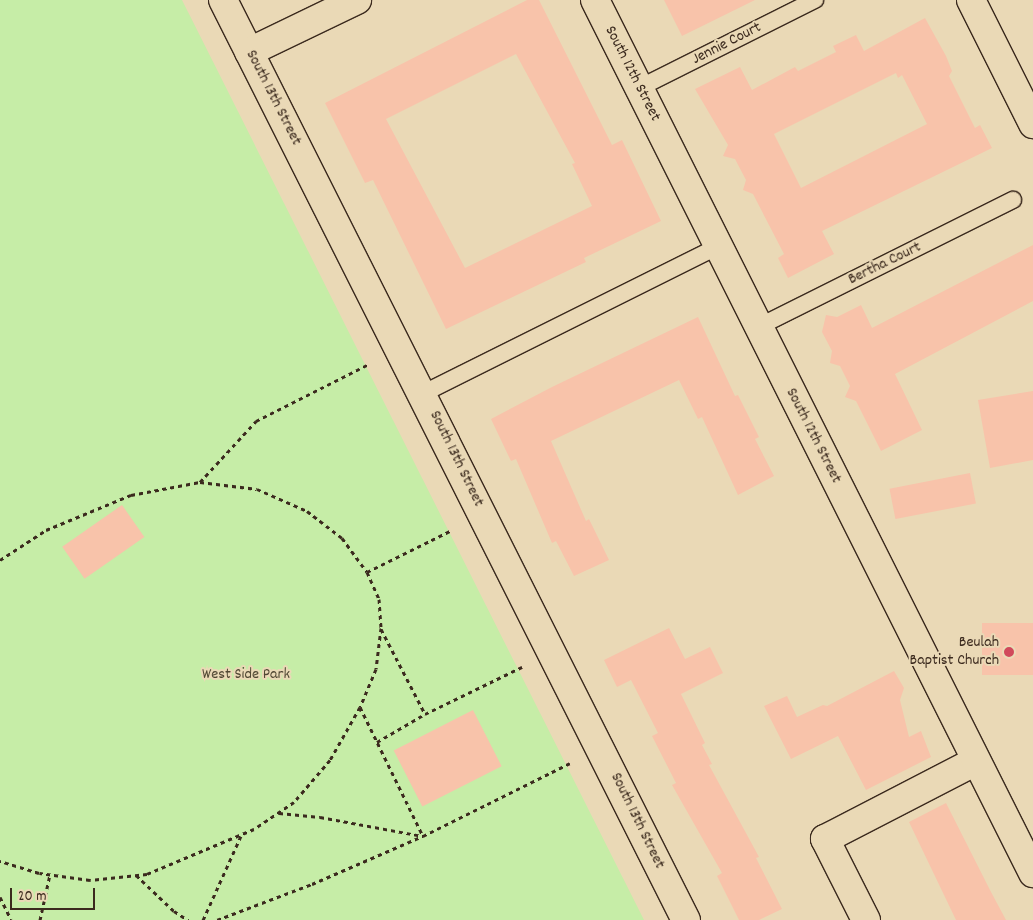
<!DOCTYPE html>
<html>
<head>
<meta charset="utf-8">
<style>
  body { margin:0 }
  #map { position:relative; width:1033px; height:920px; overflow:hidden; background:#ead9b6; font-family:Dekko,sans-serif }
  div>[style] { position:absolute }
  .green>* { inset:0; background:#c6eda7 }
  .building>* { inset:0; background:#f8c3aa; transform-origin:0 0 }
  .path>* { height:3px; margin-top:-1.5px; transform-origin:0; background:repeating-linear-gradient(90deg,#3b2a1e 0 4px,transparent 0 8px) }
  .roads { filter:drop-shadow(1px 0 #3b2a1e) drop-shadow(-1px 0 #3b2a1e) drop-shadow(0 1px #3b2a1e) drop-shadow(0 -1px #3b2a1e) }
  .lane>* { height:16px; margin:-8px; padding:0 8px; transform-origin:8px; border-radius:8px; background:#ead9b6 }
  .street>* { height:28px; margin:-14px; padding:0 14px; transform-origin:14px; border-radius:14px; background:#ead9b6 }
  .secondary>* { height:28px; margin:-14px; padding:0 14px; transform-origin:14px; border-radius:14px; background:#ead9b6 }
  .dots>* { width:14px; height:14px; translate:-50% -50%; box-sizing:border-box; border:2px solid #ead9b6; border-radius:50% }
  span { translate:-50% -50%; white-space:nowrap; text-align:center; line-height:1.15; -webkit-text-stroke:4px #ead9b6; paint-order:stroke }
  .street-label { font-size:16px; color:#3b2a1e }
  .poi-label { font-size:16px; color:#3b2a1e }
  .right { translate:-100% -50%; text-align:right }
  .park-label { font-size:16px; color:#504733 }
  .scale { position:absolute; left:10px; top:888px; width:85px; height:22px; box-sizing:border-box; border:2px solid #3b2a1e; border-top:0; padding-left:6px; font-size:15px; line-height:18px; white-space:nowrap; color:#3b2a1e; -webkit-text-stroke:4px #ead9b6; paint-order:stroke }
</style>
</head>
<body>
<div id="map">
  <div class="green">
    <i style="clip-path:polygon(0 0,182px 0,644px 920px,0 920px)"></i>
  </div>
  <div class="building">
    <i style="clip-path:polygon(evenodd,527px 0,539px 0,612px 145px,622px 140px,661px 221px,584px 258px,586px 262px,446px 329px,373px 180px,365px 183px,325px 103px,527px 0,516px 54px,575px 163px,572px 164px,592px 206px,465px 268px,386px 119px,516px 54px)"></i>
    <i style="clip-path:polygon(664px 0,755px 0,682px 36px)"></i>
    <i style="clip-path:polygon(evenodd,925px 18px,946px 56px,952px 71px,949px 76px,975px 128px,980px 125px,992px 148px,822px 231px,834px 254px,788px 278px,778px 258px,784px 254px,753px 194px,743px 190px,746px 180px,735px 159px,723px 156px,728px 145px,695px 89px,740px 67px,752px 90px,795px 67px,798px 71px,836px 52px,833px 46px,856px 35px,864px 51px,925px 18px,896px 73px,898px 78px,902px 75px,927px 124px,801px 188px,774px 134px,896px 73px)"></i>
    <i style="clip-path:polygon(1033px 245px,1033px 301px,895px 374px,922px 430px,881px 451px,856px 401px,845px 397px,850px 386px,840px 366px,830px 363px,832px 351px,822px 332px,826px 315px,837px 317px,861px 305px,872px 328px)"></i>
    <i style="clip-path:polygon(698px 317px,735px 396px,738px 395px,759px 437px,755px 439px,774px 476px,738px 495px,702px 417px,698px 419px,679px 380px,551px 441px,586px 521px,589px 519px,609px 560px,574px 576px,556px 541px,552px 543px,516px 459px,511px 461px,491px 419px,552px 387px)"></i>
    <i style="clip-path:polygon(1033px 391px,1033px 460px,990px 468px,978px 400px)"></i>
    <i style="left:970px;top:473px;width:31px;height:82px;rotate:79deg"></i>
    <i style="left:122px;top:505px;width:39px;height:73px;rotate:55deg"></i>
    <i style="left:1033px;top:623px;width:52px;height:51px;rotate:90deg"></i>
    <i style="clip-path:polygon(669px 628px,685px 659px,710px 647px,723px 673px,681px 694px,705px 743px,702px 745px,712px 764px,709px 765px,759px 857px,756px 858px,782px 909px,759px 920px,739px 920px,717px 876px,722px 873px,672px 785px,676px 783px,652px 736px,658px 733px,631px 680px,617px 687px,604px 660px)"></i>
    <i style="clip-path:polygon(894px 671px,904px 688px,900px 700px,909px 737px,921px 731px,931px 757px,866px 790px,838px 736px,791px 759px,764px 706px,787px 696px,797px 717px,823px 705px,827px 706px)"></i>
    <i style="left:473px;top:710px;width:63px;height:89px;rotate:63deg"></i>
    <i style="clip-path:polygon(946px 803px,991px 892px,1006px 920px,956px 920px,909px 822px)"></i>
  </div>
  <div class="path">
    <i style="left:200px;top:482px;width:83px;rotate:-47.4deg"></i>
    <i style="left:256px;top:421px;width:127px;rotate:-26.8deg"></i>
    <i style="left:0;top:560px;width:55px;rotate:-33.1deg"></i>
    <i style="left:46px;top:530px;width:92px;rotate:-22.4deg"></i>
    <i style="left:131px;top:495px;width:70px;rotate:-10.7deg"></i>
    <i style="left:200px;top:482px;width:57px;rotate:7deg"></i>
    <i style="left:257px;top:489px;width:55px;rotate:23.7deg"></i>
    <i style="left:307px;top:511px;width:44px;rotate:37.6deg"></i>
    <i style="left:342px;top:538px;width:42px;rotate:53.7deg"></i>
    <i style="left:367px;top:572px;width:30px;rotate:66deg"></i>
    <i style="left:379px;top:599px;width:29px;rotate:86deg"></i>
    <i style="left:381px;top:628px;width:41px;rotate:97deg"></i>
    <i style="left:376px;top:669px;width:41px;rotate:112.8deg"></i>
    <i style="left:360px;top:707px;width:61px;rotate:119.5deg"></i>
    <i style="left:330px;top:760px;width:55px;rotate:130.6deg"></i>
    <i style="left:294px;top:802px;width:48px;rotate:146deg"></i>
    <i style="left:254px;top:829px;width:116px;rotate:157.2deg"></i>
    <i style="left:147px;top:874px;width:57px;rotate:174deg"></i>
    <i style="left:90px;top:880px;width:51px;rotate:-172.2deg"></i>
    <i style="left:39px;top:873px;width:41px;rotate:-162.9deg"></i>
    <i style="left:367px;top:572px;width:95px;rotate:-26.3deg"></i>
    <i style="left:381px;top:629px;width:96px;rotate:62.6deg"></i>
    <i style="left:360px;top:707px;width:144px;rotate:64deg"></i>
    <i style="left:377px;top:742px;width:56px;rotate:-30.3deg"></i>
    <i style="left:425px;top:714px;width:108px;rotate:-25.9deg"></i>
    <i style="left:279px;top:813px;width:41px;rotate:5.6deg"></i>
    <i style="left:320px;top:817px;width:105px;rotate:10.5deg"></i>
    <i style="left:136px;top:875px;width:52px;rotate:43.5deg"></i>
    <i style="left:174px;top:911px;width:17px;rotate:33deg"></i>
    <i style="left:0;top:897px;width:25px;rotate:64deg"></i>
    <i style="left:40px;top:920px;width:47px;rotate:-77.7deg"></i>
    <i style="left:203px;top:920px;width:92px;rotate:-65.7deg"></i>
    <i style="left:217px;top:920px;width:102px;rotate:-20.8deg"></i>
    <i style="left:312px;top:884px;width:121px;rotate:-23.4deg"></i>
    <i style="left:423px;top:836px;width:164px;rotate:-26.4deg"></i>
  </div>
  <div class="roads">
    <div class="lane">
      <i style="left:639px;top:88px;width:197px;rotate:-26.6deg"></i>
      <i style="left:758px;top:327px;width:285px;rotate:-26.5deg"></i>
      <i style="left:424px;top:393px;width:327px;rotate:-26.5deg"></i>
    </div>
    <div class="street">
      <i style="left:223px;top:0;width:1030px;rotate:63.29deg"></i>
      <i style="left:249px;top:52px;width:120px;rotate:-25.7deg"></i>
      <i style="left:866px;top:920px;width:91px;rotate:-116.8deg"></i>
      <i style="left:825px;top:839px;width:170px;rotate:-27.3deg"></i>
    </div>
    <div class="secondary">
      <i style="left:595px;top:0;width:977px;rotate:63.36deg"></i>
      <i style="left:971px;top:0;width:139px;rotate:63.4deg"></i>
    </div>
  </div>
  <div class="dots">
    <i style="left:1009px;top:652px;background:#d1495b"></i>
  </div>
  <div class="street-label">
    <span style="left:727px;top:44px;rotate:-27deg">Jennie Court</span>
    <span style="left:632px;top:74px;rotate:63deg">South 12th Street</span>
    <span style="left:273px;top:98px;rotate:63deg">South 13th Street</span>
    <span style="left:885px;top:264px;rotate:-26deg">Bertha Court</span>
    <span style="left:813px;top:436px;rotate:63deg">South 12th Street</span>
    <span style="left:456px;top:459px;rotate:64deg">South 13th Street</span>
    <span style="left:637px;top:821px;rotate:64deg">South 13th Street</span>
  </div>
  <div class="poi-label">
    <span class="right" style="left:999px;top:652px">Beulah<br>Baptist Church</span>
  </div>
  <div class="park-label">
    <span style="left:246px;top:675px">West Side Park</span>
  </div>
  <div class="scale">20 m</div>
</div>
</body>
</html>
